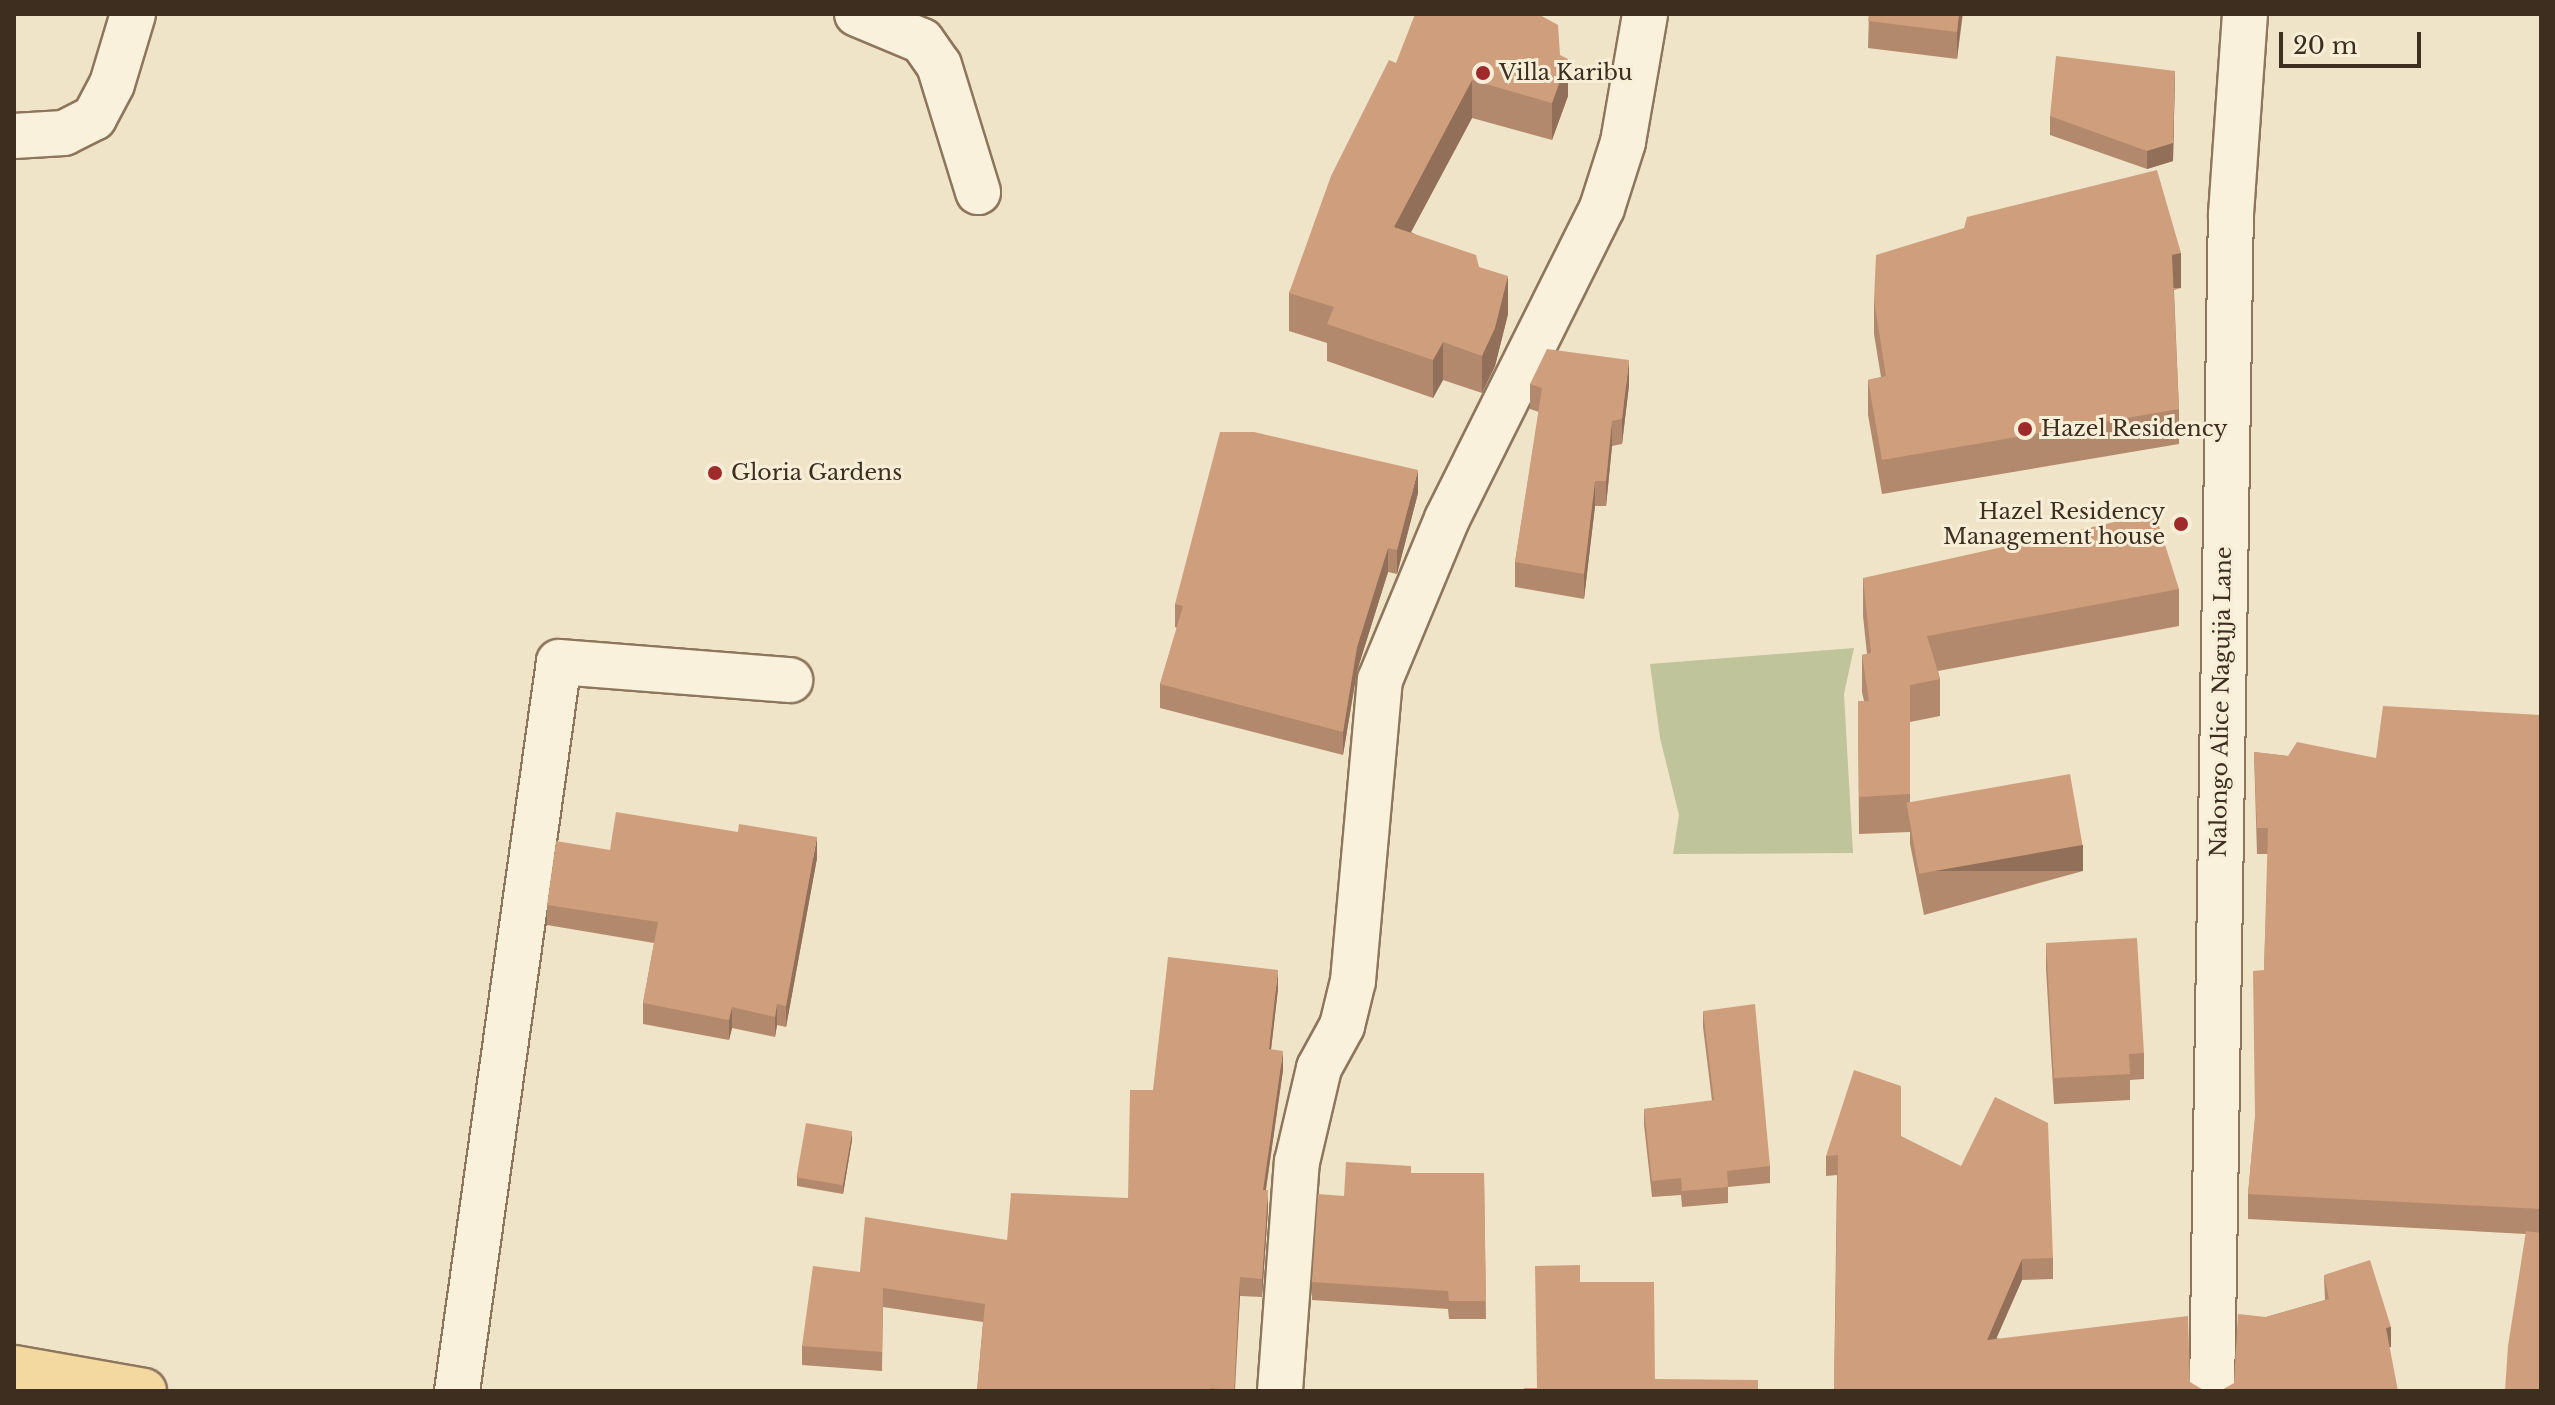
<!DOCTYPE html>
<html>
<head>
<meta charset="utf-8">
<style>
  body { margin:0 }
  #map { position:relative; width:2555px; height:1405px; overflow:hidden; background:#f0e4c8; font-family:"Libre Baskerville",serif }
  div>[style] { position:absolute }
  .cemetery>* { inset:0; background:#bfc49a }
  .roads { filter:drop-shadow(2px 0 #8d765c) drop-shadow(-2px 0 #8d765c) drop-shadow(0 2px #8d765c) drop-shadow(0 -2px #8d765c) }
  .minor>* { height:44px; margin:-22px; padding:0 22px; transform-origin:22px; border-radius:22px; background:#faf1dc }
  .major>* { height:44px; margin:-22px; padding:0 22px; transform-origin:22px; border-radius:22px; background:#f3d9a0 }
  .wall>* { inset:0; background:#b2896c }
  .shaded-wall>* { inset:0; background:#916f58; transform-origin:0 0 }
  .building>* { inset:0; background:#cf9f7d; transform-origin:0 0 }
  .dots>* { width:22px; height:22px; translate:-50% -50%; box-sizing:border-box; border:4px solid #f7eed8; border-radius:50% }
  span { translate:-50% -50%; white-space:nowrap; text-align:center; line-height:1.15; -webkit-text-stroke:6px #f7eed8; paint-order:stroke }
  .poi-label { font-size:22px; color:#3d2e20 }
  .left { translate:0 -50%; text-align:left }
  .right { translate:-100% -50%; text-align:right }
  .street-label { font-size:22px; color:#3d2e20 }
  .frame { position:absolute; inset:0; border:16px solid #3d2e20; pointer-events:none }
  .scale { position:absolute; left:2279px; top:32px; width:142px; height:36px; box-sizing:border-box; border:4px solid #3d2e20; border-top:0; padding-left:10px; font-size:24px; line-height:28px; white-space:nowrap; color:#3d2e20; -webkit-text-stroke:6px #f7eed8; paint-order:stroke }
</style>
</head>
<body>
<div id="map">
  <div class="cemetery">
    <i style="clip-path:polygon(1854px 648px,1844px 694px,1853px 853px,1673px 854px,1679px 815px,1660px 738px,1650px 664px)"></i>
  </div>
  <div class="roads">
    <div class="minor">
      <i style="left:857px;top:14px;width:70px;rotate:22.6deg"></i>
      <i style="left:922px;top:41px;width:29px;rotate:55deg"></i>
      <i style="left:939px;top:65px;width:133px;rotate:72.9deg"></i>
      <i style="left:14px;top:136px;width:50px;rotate:-3.4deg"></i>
      <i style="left:64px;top:133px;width:34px;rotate:-27deg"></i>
      <i style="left:94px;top:118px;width:38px;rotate:-62deg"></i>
      <i style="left:112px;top:84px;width:73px;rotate:-73.3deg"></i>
      <i style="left:457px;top:1391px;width:736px;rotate:-82.04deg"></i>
      <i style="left:559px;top:662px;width:232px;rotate:4.5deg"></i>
      <i style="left:1280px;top:1391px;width:230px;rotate:-85.8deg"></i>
      <i style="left:1297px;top:1162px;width:97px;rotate:-76.8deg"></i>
      <i style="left:1319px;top:1068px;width:48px;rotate:-61.3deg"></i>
      <i style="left:1342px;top:1026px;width:46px;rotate:-76.3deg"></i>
      <i style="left:1353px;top:981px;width:302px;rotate:-84.9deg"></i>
      <i style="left:1380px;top:680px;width:174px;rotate:-67.4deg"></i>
      <i style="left:1447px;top:519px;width:347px;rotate:-63.5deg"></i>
      <i style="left:1602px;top:208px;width:69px;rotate:-72.3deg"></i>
      <i style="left:1623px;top:142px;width:130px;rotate:-80.2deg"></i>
      <i style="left:2212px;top:1391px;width:1177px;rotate:-89.08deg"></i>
      <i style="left:2231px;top:214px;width:200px;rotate:-86deg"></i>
    </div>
    <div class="major">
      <i style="left:14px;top:1368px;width:132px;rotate:10deg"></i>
    </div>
  </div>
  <div class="wall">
    <i style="clip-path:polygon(1869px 14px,1963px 14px,1957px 59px,1868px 48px)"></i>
    <i style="clip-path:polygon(1560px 55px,1568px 96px,1552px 140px,1472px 118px,1411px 232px,1479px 267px,1508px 314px,1495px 366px,1482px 393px,1443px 380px,1433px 398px,1327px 361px,1327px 343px,1289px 331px,1289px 293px,1396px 63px)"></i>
    <i style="clip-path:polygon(2175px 71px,2173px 161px,2147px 169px,2050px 135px,2050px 116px)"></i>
    <i style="clip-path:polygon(2181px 288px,2174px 290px,2179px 409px,2179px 444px,1882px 494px,1868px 415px,1868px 380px,1881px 377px,1874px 334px,1874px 300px)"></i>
    <i style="clip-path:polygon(1530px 384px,1629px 385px,1622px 444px,1612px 446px,1606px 506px,1595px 506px,1584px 599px,1515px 587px,1515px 562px,1539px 412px,1530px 409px)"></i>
    <i style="clip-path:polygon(1418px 493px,1397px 574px,1388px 572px,1357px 671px,1343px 755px,1160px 708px,1160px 684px,1177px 628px,1175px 627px,1175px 604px)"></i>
    <i style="clip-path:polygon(1863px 578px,2179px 589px,2179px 626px,1938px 671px,1940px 679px,1940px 716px,1910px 722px,1910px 818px,2083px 871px,1924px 915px,1910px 844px,1910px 832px,1859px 834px,1858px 701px,1864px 701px,1862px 692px,1862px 655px,1867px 654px,1863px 616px)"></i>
    <i style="clip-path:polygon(2541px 715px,2541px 1391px,2526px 1234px,2248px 1219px,2248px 1194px,2255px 1120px,2264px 970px,2268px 854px,2257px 854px,2254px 752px,2288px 756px,2376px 758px)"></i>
    <i style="clip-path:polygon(610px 850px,817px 858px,786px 1027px,777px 1025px,775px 1037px,732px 1028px,729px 1040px,643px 1024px,643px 1003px,654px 943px,547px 925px,547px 905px)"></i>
    <i style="clip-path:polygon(2046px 943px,2144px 1053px,2144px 1079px,2130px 1080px,2130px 1100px,2054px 1104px,2046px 969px)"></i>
    <i style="clip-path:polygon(1278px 989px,1271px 1049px,1283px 1070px,1266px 1190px,1268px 1209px,1262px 1297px,1240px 1296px,1235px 1391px,977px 1391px,983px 1322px,883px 1307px,882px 1371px,802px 1365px,802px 1346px,860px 1272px,1007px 1240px,1128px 1198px,1153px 1090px)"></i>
    <i style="clip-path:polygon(1703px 1011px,1770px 1166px,1770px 1183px,1728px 1187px,1728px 1203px,1682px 1207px,1681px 1195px,1652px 1197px,1644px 1125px,1644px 1109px,1712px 1101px,1703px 1027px)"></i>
    <i style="clip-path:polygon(1901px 1136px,2053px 1258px,2053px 1279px,2022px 1280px,1996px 1338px,2190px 1382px,1834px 1391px,1837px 1175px,1826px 1176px,1826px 1156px)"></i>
    <i style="clip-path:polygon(852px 1140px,843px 1194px,797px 1186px,797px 1177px)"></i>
    <i style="clip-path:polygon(1411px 1173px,1484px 1173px,1486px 1319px,1449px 1319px,1448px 1309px,1312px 1300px,1312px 1282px,1344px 1196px)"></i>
    <i style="clip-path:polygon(2324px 1275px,2391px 1347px,2234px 1383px,2266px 1317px,2325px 1300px)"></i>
  </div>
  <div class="shaded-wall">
    <i style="clip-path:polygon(1959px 14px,1962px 14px,1957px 59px,1957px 32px)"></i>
    <i style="clip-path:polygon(1568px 59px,1568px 96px,1552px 140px,1552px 103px)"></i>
    <i style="clip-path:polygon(2175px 71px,2173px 161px,2147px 169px,2147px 151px)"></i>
    <i style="clip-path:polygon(1472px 80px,1472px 118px,1394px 264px,1394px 227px)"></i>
    <i style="left:2181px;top:253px;width:35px;height:9px;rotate:90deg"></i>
    <i style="clip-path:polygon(1508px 276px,1508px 314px,1495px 366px,1482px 393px,1482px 356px)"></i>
    <i style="clip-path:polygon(1443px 342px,1443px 380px,1433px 398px,1433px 360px)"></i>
    <i style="clip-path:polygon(1629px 360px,1629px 385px,1622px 444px,1622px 419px)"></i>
    <i style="clip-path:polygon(1612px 421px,1612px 446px,1606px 506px,1606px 481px)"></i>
    <i style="clip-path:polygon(1418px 470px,1418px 493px,1397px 574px,1397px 550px)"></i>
    <i style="clip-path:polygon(1595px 481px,1595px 506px,1584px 599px,1584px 574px)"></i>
    <i style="clip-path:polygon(1388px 548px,1388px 572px,1357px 671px,1343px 755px,1343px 732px,1357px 647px)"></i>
    <i style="clip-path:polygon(817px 837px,817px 858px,786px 1027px,786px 1006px)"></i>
    <i style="left:2083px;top:845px;width:26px;height:165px;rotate:90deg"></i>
    <i style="clip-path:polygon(1278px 970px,1278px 989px,1269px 1067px,1269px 1049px)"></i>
    <i style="clip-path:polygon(777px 1004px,777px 1025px,775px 1037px,775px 1017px)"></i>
    <i style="clip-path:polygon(732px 1007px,732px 1028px,729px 1040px,729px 1020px)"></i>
    <i style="clip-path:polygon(1283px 1051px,1283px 1070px,1263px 1208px,1263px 1190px)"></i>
    <i style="clip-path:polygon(852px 1131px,852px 1140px,843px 1194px,843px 1185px)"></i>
    <i style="clip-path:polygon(1268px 1190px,1268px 1209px,1262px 1297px,1262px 1279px)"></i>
    <i style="clip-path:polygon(2022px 1259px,2022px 1280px,1987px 1360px,1987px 1340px)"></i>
    <i style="clip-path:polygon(1240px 1277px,1240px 1296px,1234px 1391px)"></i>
    <i style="left:2391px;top:1327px;width:20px;height:5px;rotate:90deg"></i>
  </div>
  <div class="building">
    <i style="clip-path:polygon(1415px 14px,1538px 14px,1558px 25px,1560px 55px,1568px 59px,1552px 103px,1472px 80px,1394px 227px,1476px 255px,1479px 267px,1508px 276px,1495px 328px,1482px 356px,1443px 342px,1433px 360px,1327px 324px,1334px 307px,1289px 293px,1331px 176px,1389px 60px,1396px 63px)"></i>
    <i style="clip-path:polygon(1869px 14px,1959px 14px,1957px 32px,1868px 21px)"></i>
    <i style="clip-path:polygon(2056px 56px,2175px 71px,2173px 143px,2147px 151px,2050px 116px)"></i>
    <i style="clip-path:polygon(2157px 170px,2181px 253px,2172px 255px,2179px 409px,1882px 460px,1868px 380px,1886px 376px,1874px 300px,1876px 255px,1964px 228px,1967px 217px)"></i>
    <i style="clip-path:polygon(1547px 349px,1629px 360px,1622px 419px,1612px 421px,1606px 481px,1595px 481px,1584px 574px,1515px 562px,1542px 388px,1530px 384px)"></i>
    <i style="clip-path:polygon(1220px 432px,1254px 432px,1418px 470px,1397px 550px,1388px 548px,1357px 647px,1343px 732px,1160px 684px,1183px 606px,1175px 604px)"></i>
    <i style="clip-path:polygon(2155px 513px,2179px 589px,1927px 636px,1940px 679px,1910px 685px,1910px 794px,1859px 797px,1858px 701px,1869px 701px,1862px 655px,1871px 653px,1863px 578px)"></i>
    <i style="clip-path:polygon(2383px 706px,2541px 715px,2541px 1209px,2248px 1194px,2255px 1116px,2253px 971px,2264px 970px,2268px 828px,2257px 828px,2254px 752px,2288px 756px,2297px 742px,2376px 758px)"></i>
    <i style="left:2070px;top:774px;width:72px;height:166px;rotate:80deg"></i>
    <i style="clip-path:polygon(616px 812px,738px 832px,739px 824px,817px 837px,786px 1006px,777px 1004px,775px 1017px,732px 1007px,729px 1020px,643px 1003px,658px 922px,547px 905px,556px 841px,610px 850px)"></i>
    <i style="clip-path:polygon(2137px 938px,2144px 1053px,2129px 1054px,2130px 1074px,2054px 1078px,2046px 943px)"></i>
    <i style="clip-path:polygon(1168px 957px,1278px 970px,1269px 1049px,1283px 1051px,1263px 1190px,1268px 1190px,1262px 1279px,1240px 1277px,1234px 1390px,1210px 1388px,1209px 1391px,977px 1391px,985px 1304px,883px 1288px,882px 1352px,802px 1346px,813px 1266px,860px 1272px,865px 1217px,1007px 1240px,1011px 1193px,1128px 1198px,1130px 1090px,1153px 1090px)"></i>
    <i style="clip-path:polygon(1755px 1004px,1770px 1166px,1727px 1171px,1728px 1187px,1682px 1191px,1681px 1178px,1652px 1181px,1644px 1109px,1714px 1100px,1703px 1011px)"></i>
    <i style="clip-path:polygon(1854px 1070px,1901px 1086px,1901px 1136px,1961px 1166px,1995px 1097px,2048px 1123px,2053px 1258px,2022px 1259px,1987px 1340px,2188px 1316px,2190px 1382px,2205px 1391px,1834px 1391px,1838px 1155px,1826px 1156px)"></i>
    <i style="left:806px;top:1123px;width:47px;height:55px;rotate:10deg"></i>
    <i style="clip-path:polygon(1346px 1162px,1411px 1166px,1411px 1173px,1484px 1173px,1486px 1301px,1449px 1301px,1448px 1291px,1312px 1282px,1318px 1194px,1344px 1196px)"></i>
    <i style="clip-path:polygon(2526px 1231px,2541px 1233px,2541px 1391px,2505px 1391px,2508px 1346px)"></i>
    <i style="clip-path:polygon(2370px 1260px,2391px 1327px,2386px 1328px,2398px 1391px,2220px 1391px,2234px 1383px,2238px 1314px,2266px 1317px,2329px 1299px,2324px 1275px)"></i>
    <i style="clip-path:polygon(1580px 1265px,1580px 1282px,1654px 1282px,1655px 1379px,1758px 1380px,1758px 1391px,1524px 1391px,1524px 1388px,1537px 1388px,1535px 1266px)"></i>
  </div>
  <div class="dots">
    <i style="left:1483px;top:73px;background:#9e2a2b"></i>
    <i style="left:2025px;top:429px;background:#9e2a2b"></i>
    <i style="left:715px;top:473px;background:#9e2a2b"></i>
    <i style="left:2181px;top:524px;background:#9e2a2b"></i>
  </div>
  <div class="poi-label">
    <span class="left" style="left:1499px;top:73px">Villa Karibu</span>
    <span class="left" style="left:2041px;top:429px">Hazel Residency</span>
    <span class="left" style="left:731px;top:473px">Gloria Gardens</span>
    <span class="right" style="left:2165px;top:524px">Hazel Residency<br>Management house</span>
  </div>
  <div class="street-label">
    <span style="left:2221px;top:702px;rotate:-89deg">Nalongo Alice Nagujja Lane</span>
  </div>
  <div class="frame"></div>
  <div class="scale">20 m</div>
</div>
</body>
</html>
